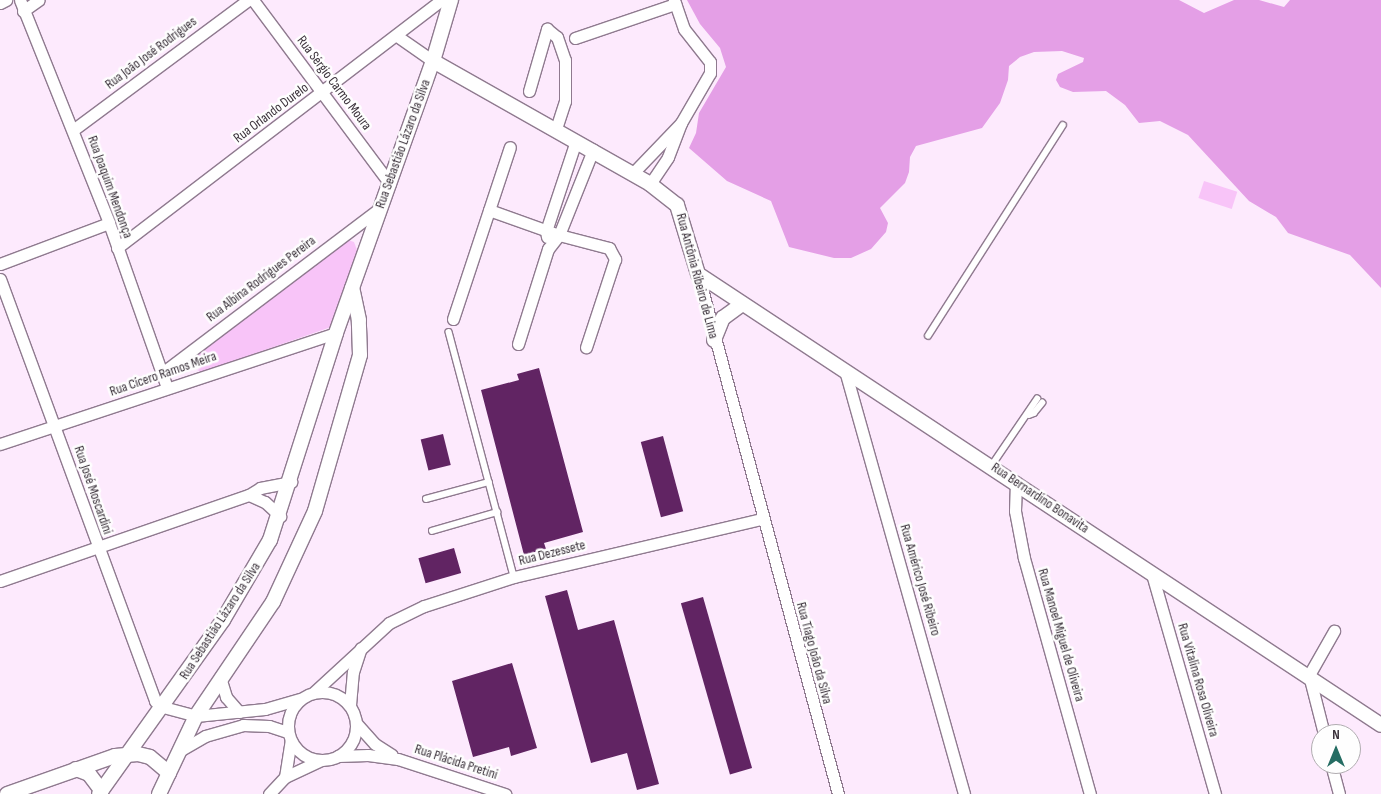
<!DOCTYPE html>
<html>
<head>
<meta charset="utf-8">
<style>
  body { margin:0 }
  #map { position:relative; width:1381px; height:794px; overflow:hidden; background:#fdeafd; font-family:"Sofia Sans Condensed",sans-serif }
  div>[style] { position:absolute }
  .green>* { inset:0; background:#f8c4f8; transform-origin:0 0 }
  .forest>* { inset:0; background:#e49fe6 }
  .building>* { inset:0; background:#612463; transform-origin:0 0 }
  .roads { filter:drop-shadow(1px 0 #8f7a8f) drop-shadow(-1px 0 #8f7a8f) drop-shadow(0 1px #8f7a8f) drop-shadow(0 -1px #8f7a8f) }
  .service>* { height:5.5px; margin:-2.75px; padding:0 2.75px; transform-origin:2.75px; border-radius:2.75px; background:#fff }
  .minor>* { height:11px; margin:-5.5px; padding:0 5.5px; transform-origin:5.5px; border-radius:5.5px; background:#fff }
  .minor>.ring { margin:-5.5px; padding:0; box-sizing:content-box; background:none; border:11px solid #fff; border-radius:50% }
  .tertiary>* { height:14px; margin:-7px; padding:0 7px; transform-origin:7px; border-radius:7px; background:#fff }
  span { translate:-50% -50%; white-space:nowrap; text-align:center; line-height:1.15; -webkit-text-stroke:5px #fefefe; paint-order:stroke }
  .street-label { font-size:14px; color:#3b323b }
  .north { position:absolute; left:1311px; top:724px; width:50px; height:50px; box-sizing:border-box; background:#fefefe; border:1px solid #b0acb0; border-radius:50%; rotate:0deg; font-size:14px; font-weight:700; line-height:20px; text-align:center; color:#3b323b }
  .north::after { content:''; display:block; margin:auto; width:18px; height:22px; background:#256d63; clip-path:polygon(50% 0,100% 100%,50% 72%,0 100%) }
</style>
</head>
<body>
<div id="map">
  <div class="green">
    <i style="left:1204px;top:181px;width:35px;height:18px;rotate:18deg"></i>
    <i style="clip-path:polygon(342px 238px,354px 242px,357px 250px,331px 327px,201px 372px,197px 370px,193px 362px,198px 350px)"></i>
  </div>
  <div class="forest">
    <i style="clip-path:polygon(687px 0,1179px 0,1204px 13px,1234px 0,1259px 0,1284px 7px,1290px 0,1381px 0,1381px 288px,1350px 255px,1288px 233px,1276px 217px,1249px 201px,1188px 135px,1160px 121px,1139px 123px,1125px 105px,1106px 91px,1073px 92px,1060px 87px,1056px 80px,1058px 74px,1083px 62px,1084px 58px,1062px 51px,1034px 52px,1020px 57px,1009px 66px,1008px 80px,1000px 103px,982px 128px,916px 146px,910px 157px,909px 172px,905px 183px,880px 208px,888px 223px,886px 232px,871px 249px,851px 258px,834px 258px,789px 247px,771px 201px,727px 181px,689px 148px,696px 133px,699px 113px,726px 67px,720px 48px,700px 24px)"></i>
  </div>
  <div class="building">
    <i style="clip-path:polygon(539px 368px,583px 532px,544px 543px,546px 549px,524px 555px,481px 390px,519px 380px,517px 374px)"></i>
    <i style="left:443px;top:434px;width:32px;height:23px;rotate:76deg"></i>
    <i style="left:663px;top:436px;width:78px;height:23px;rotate:75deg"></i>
    <i style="left:454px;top:548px;width:26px;height:37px;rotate:74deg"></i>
    <i style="clip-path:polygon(567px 590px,578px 630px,614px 620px,659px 784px,637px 790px,627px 753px,591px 763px,545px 596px)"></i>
    <i style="left:703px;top:597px;width:178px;height:23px;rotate:74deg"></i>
    <i style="clip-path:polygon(512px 663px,537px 748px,511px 756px,509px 747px,473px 757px,452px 681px)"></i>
  </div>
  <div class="roads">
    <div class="service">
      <i style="left:449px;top:332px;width:253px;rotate:75.1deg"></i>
      <i style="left:928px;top:336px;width:250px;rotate:-57.4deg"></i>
      <i style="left:1029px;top:415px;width:5px;rotate:-22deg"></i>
      <i style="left:1034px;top:413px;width:13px;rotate:-51deg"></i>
      <i style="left:992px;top:465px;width:80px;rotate:-55.7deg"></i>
      <i style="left:426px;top:499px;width:65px;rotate:-15.1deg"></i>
      <i style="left:432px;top:531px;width:68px;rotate:-16.3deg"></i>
    </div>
    <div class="minor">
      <i style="left:20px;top:0;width:240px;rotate:68.2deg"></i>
      <i style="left:109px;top:223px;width:175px;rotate:70.6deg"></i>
      <i style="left:253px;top:0;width:229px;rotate:53.3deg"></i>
      <i style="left:0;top:3px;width:7px;rotate:-27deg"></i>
      <i style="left:23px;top:11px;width:19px;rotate:-35deg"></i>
      <i style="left:397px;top:36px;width:44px;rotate:34.8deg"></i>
      <i style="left:575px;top:38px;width:106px;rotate:-18.8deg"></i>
      <i style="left:529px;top:91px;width:65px;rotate:-73.8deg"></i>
      <i style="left:547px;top:29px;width:13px;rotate:39deg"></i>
      <i style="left:557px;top:37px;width:24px;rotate:71deg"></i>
      <i style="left:565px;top:60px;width:41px;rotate:90deg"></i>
      <i style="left:565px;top:101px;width:29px;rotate:108deg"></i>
      <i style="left:73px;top:130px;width:218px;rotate:-36.6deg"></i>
      <i style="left:632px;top:174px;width:71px;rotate:-46.1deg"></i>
      <i style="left:650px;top:184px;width:32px;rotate:-56deg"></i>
      <i style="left:668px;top:157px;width:36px;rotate:-69deg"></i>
      <i style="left:681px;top:123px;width:58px;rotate:-59.9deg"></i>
      <i style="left:710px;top:73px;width:11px;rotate:-90deg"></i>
      <i style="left:710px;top:62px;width:42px;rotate:-128.2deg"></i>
      <i style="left:684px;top:29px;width:31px;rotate:-109deg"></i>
      <i style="left:489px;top:210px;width:74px;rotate:19.7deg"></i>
      <i style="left:559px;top:235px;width:52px;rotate:14.6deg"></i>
      <i style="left:609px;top:248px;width:13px;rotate:61deg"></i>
      <i style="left:615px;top:259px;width:93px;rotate:108.2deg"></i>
      <i style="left:547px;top:237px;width:6px;rotate:-99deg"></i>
      <i style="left:546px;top:231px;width:95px;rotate:-71.6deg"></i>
      <i style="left:117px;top:248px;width:408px;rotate:-37.4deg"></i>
      <i style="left:0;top:264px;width:116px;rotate:-20.6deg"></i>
      <i style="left:698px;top:274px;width:539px;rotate:74.93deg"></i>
      <i style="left:0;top:279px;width:450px;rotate:69.8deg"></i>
      <i style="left:155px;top:701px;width:10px;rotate:37deg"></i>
      <i style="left:163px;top:707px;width:34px;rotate:15deg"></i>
      <i style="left:196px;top:716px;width:69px;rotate:-5.8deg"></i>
      <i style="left:265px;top:709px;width:36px;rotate:-16deg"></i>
      <i style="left:453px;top:319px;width:181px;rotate:-71.7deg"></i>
      <i style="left:518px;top:344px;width:100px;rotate:-72.5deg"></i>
      <i style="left:548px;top:249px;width:18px;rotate:-52deg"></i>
      <i style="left:559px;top:235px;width:92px;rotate:-68.2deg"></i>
      <i style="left:162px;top:373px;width:272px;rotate:-37.1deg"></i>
      <i style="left:846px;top:374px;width:436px;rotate:74.3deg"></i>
      <i style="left:0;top:444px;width:354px;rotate:-18.3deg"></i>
      <i style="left:1016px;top:482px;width:29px;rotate:92deg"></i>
      <i style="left:1015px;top:511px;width:48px;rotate:79.2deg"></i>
      <i style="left:1024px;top:558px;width:245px;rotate:74.4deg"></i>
      <i style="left:249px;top:495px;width:17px;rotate:24deg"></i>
      <i style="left:265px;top:502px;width:21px;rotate:43deg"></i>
      <i style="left:1152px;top:574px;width:229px;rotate:74deg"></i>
      <i style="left:0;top:581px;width:263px;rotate:-19.1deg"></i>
      <i style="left:249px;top:495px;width:13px;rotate:-32deg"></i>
      <i style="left:260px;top:488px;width:32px;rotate:-11deg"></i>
      <i style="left:220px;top:677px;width:21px;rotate:73deg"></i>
      <i style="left:226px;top:697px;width:20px;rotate:49deg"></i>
      <i class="ring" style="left:288px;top:692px;width:57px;height:57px"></i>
      <i style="left:313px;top:693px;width:103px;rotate:-42.6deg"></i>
      <i style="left:389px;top:623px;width:39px;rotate:-26deg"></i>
      <i style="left:424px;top:606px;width:95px;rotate:-17.9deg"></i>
      <i style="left:514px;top:577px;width:255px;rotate:-13.2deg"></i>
      <i style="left:350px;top:705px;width:33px;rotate:-85deg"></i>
      <i style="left:353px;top:672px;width:25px;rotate:-72deg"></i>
      <i style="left:356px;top:723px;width:28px;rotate:48deg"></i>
      <i style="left:375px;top:744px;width:20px;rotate:33deg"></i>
      <i style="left:1324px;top:734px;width:61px;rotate:-104.3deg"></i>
      <i style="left:1309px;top:675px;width:51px;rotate:-60.4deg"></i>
      <i style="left:181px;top:750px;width:28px;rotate:-30deg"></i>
      <i style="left:205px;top:736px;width:40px;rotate:-16deg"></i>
      <i style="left:243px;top:725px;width:26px;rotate:2deg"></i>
      <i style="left:269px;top:726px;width:20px;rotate:18deg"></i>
      <i style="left:338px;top:756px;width:30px;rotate:-2deg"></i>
      <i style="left:368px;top:755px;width:30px;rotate:8deg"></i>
      <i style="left:398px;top:759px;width:113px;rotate:18.1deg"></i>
      <i style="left:1331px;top:764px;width:31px;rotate:75deg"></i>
      <i style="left:285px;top:777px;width:36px;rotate:-81deg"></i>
      <i style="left:269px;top:794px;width:23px;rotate:-47deg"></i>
      <i style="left:285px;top:777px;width:40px;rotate:-25deg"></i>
    </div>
    <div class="tertiary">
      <i style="left:433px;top:61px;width:249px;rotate:29.5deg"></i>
      <i style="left:650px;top:184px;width:34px;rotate:38deg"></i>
      <i style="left:677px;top:205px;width:72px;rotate:73.1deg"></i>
      <i style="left:698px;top:274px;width:818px;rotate:33.44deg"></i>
      <i style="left:714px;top:340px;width:24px;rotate:-68deg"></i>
      <i style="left:723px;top:318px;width:24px;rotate:-36deg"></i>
      <i style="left:76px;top:769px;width:14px;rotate:21deg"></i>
      <i style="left:89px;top:774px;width:21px;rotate:53deg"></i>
      <i style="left:7px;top:794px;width:114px;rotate:-19.4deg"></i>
      <i style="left:115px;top:756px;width:23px;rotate:-5deg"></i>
      <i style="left:138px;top:754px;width:12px;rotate:14deg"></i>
      <i style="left:150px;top:757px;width:25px;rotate:40deg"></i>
      <i style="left:99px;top:794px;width:214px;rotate:-54.5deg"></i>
      <i style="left:223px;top:620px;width:93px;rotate:-59.6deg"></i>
      <i style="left:270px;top:540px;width:217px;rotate:-72.3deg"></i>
      <i style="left:336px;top:333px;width:289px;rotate:-70.4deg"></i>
      <i style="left:433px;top:61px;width:64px;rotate:-73.6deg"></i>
      <i style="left:159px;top:794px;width:86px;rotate:-64.6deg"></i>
      <i style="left:196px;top:716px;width:138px;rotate:-56deg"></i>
      <i style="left:273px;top:602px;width:100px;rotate:-65.2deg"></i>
      <i style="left:315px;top:511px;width:162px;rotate:-73.9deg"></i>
      <i style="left:360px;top:355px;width:35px;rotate:-92deg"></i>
      <i style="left:359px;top:320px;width:33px;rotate:-102deg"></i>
    </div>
  </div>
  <div class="street-label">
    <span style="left:151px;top:53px;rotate:-37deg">Rua João José Rodrigues</span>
    <span style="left:334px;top:83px;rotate:53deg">Rua Sérgio Carmo Moura</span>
    <span style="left:271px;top:113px;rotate:-37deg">Rua Orlando Durelo</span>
    <span style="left:403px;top:144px;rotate:-70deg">Rua Sebastião Lázaro da Silva</span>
    <span style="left:110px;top:187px;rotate:70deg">Rua Joaquim Mendonça</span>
    <span style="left:697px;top:276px;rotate:75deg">Rua Antônia Ribeiro de Lima</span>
    <span style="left:261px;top:279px;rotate:-37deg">Rua Albina Rodrigues Pereira</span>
    <span style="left:163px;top:374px;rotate:-19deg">Rua Cícero Ramos Meira</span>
    <span style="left:93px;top:490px;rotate:71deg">Rua José Moscardini</span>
    <span style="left:1040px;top:498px;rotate:34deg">Rua Bernardino Bonavita</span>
    <span style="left:552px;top:553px;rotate:-14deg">Rua Dezessete</span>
    <span style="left:920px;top:580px;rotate:74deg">Rua Américo José Ribeiro</span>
    <span style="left:220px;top:621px;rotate:-57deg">Rua Sebastião Lázaro da Silva</span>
    <span style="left:1061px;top:635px;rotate:74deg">Rua Manoel Miguel de Oliveira</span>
    <span style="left:814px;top:653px;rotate:75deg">Rua Tiago João da Silva</span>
    <span style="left:1198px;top:680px;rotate:74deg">Rua Vitalina Rosa Oliveira</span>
    <span style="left:456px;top:762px;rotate:18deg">Rua Plácida Pretini</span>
  </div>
  <div class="north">N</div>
</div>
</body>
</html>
